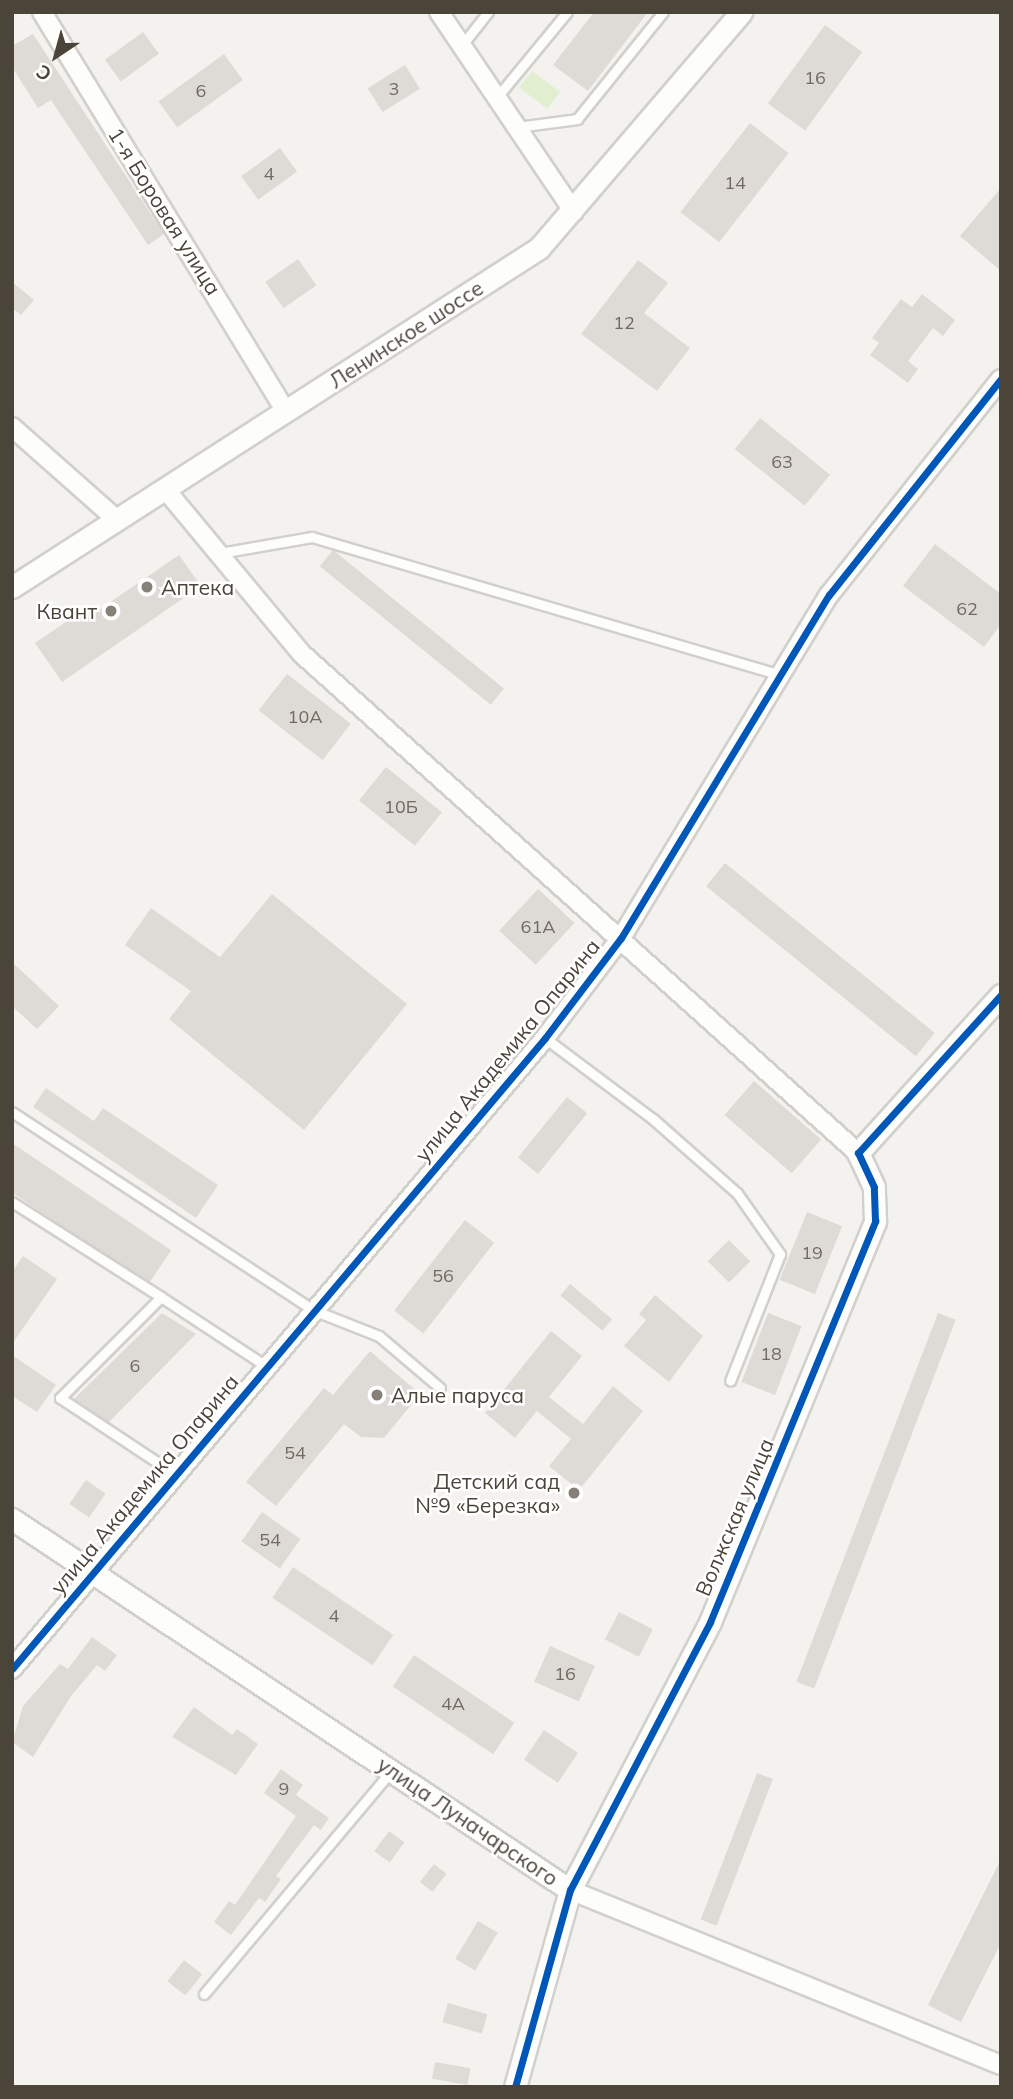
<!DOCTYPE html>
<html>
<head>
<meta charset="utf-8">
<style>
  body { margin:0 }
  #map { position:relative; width:1013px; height:2099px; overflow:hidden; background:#f4f2ee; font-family:Mulish,sans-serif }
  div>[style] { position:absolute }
  .green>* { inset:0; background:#e1eecf; transform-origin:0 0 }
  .building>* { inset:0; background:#dedbd6; transform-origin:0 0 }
  .roads { filter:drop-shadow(2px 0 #d2d0cb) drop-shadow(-2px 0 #d2d0cb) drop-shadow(0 2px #d2d0cb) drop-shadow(0 -2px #d2d0cb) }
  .service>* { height:9px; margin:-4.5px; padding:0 4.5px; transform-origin:4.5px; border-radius:4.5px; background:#fdfdfc }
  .minor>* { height:18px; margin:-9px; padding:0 9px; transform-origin:9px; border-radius:9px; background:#fdfdfc }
  .tertiary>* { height:21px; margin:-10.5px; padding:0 10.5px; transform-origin:10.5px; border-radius:10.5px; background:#fdfdfc }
  .cycleway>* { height:7px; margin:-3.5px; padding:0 3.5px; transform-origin:3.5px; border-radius:3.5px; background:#0057b8 }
  .dots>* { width:19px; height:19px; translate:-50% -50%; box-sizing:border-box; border:4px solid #fff; border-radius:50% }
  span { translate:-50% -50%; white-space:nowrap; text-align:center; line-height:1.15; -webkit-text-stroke:5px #fff; paint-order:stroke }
  .number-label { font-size:18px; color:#706a61 }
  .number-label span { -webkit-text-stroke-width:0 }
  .street-label { font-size:21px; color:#4b4439 }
  .poi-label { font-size:21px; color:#4b4439 }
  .left { translate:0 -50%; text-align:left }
  .right { translate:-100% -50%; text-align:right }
  .frame { position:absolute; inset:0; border:14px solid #4b4439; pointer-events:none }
  .north { position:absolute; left:21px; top:21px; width:70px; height:70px; -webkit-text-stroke:5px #fff; paint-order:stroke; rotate:216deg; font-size:19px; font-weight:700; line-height:28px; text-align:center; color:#4b4439 }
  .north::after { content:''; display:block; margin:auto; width:24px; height:32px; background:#4b4439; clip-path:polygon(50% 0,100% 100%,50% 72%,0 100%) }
</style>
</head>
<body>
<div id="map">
  <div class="green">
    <i style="left:532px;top:71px;width:35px;height:21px;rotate:37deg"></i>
  </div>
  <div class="building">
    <i style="clip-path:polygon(594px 12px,648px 12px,588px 91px,553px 65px)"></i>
    <i style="left:825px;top:25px;width:46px;height:97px;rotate:36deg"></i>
    <i style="left:143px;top:32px;width:27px;height:47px;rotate:54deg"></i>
    <i style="clip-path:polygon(33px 34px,164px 234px,148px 245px,51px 100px,38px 108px,12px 67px,12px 46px)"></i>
    <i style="left:224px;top:54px;width:32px;height:81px;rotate:54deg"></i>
    <i style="left:405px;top:65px;width:28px;height:44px;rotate:58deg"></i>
    <i style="left:750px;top:123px;width:49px;height:113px;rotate:38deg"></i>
    <i style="left:280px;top:148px;width:29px;height:48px;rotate:54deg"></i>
    <i style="clip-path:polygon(1001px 188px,1001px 271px,960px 236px)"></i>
    <i style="left:298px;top:259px;width:32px;height:40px;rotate:55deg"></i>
    <i style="clip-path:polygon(638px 260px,668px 283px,644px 313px,690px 348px,657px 391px,581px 334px)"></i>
    <i style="clip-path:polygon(12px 282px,34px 300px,21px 315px,12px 308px)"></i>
    <i style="clip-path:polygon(922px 294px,955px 320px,943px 336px,933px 328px,908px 361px,918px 369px,908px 383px,870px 355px,879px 343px,872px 338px,901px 299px,912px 307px)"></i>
    <i style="left:760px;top:418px;width:90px;height:40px;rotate:39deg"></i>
    <i style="clip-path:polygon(935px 544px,1001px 594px,1001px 624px,984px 647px,903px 586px)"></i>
    <i style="left:333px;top:550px;width:220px;height:21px;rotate:39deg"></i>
    <i style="clip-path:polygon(179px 555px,201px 586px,62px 682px,35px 643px,82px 611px,87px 618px)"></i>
    <i style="left:287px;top:674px;width:81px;height:46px;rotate:38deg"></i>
    <i style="left:386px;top:767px;width:72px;height:43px;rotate:39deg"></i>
    <i style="left:725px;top:863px;width:270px;height:30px;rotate:39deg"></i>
    <i style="left:538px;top:889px;width:50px;height:57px;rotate:43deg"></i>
    <i style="clip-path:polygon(272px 894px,407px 1004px,304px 1130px,169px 1019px,191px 991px,125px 945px,151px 908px,220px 957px)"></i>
    <i style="clip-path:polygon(12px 962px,59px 1006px,37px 1029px,12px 1006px)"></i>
    <i style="left:754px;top:1081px;width:89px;height:45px;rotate:41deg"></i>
    <i style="clip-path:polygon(46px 1088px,94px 1121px,103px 1108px,218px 1185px,196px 1218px,33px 1107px)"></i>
    <i style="left:567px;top:1097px;width:26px;height:78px;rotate:39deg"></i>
    <i style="left:12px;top:1143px;width:192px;height:41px;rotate:34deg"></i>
    <i style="left:807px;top:1212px;width:38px;height:73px;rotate:22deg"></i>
    <i style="left:465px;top:1220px;width:37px;height:115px;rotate:38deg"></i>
    <i style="left:729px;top:1240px;width:30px;height:30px;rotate:45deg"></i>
    <i style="clip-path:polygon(23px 1256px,57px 1279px,12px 1344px,12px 1272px)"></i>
    <i style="left:570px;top:1284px;width:55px;height:15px;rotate:40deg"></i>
    <i style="clip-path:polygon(655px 1295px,703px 1336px,669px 1382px,624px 1346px,646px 1320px,639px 1314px)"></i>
    <i style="clip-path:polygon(162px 1313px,196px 1334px,109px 1422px,74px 1399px)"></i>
    <i style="left:768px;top:1313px;width:36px;height:74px;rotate:21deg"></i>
    <i style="left:938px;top:1313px;width:19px;height:395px;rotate:21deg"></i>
    <i style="clip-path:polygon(551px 1331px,582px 1356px,549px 1397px,583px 1424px,613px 1386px,643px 1411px,579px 1490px,549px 1466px,571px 1439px,537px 1411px,515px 1438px,485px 1413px)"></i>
    <i style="clip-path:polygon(370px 1351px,420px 1394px,384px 1438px,361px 1437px,344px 1424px,276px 1506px,246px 1482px,324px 1388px,333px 1395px)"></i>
    <i style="clip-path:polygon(12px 1355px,56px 1385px,37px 1412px,12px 1396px)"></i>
    <i style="left:86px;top:1480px;width:24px;height:29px;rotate:35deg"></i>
    <i style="left:262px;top:1512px;width:47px;height:36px;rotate:35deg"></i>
    <i style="left:293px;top:1567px;width:121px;height:37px;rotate:34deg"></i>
    <i style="left:619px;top:1612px;width:38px;height:31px;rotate:27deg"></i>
    <i style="clip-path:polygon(92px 1637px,117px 1655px,105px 1671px,97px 1665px,71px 1696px,33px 1757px,12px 1742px,23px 1706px,60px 1664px,68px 1669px)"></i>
    <i style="left:550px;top:1646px;width:49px;height:39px;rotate:24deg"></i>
    <i style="left:414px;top:1655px;width:121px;height:38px;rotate:34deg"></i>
    <i style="clip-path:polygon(194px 1707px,232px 1735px,237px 1729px,258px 1744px,236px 1775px,172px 1737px)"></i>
    <i style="left:544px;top:1730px;width:41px;height:36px;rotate:34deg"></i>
    <i style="clip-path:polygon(281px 1769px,303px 1785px,296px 1795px,329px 1818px,321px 1830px,314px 1825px,276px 1876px,281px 1879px,265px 1902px,259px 1898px,231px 1935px,214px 1922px,229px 1901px,235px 1905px,296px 1816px,264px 1793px)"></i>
    <i style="left:757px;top:1773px;width:17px;height:157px;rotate:21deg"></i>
    <i style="left:389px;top:1831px;width:19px;height:25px;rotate:36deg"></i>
    <i style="clip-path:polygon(1001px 1859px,1001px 1943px,961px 2022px,928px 2005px)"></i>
    <i style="left:434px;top:1864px;width:16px;height:23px;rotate:38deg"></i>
    <i style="left:478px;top:1921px;width:23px;height:44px;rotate:31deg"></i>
    <i style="left:184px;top:1960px;width:23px;height:27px;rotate:38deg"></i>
    <i style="left:448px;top:2003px;width:41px;height:20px;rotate:16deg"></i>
    <i style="left:435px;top:2062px;width:36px;height:17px;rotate:10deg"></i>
  </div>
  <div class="roads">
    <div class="service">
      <i style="left:462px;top:45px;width:42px;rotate:-51.8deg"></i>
      <i style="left:497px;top:97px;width:110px;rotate:-50.5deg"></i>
      <i style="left:517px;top:127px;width:61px;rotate:-7.6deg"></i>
      <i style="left:577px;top:119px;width:137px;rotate:-51.2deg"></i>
      <i style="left:220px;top:553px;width:93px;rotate:-9.9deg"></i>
      <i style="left:312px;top:537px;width:489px;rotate:16.4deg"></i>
      <i style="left:545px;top:1038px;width:135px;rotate:36.9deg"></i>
      <i style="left:653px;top:1119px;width:112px;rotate:41.4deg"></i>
      <i style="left:737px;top:1193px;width:75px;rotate:54.8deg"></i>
      <i style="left:780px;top:1254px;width:136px;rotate:111.5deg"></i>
      <i style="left:12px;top:1112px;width:360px;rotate:33.3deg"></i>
      <i style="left:313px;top:1310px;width:71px;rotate:21.5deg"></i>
      <i style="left:379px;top:1336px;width:80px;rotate:40.4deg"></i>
      <i style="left:12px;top:1202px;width:177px;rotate:32.5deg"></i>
      <i style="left:175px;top:1474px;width:138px;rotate:-146.5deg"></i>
      <i style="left:60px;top:1398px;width:143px;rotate:-45deg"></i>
      <i style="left:161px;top:1297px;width:126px;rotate:33.3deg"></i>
      <i style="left:204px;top:1994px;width:292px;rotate:-50deg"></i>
    </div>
    <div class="minor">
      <i style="left:42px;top:12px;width:468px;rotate:58.6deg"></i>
      <i style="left:439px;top:12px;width:241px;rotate:56deg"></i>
      <i style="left:12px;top:427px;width:139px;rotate:41.5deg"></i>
      <i style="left:165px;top:489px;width:214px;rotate:50.3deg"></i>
      <i style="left:302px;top:654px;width:747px;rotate:41.91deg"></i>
      <i style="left:12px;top:1669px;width:826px;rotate:-49.81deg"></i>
      <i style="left:545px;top:1038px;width:126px;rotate:-52.8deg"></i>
      <i style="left:621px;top:938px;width:401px;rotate:-58.8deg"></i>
      <i style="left:829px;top:595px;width:276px;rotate:-51.5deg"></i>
      <i style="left:570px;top:1890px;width:465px;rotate:22.1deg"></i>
    </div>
    <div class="tertiary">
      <i style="left:12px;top:587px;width:627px;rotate:-32.75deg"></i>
      <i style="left:539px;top:248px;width:311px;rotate:-49.4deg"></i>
      <i style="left:12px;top:1519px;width:670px;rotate:33.62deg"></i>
      <i style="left:515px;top:2087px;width:205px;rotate:-74.4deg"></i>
      <i style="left:570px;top:1890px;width:302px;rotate:-62.4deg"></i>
      <i style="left:710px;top:1622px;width:434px;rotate:-67.6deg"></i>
      <i style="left:875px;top:1221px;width:34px;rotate:-92deg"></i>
      <i style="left:874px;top:1187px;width:38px;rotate:-115deg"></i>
      <i style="left:858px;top:1153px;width:213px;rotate:-47.9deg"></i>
    </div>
  </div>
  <div class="cycleway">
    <i style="left:12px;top:1669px;width:826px;rotate:-49.81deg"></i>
    <i style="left:545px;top:1038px;width:126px;rotate:-52.8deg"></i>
    <i style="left:621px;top:938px;width:401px;rotate:-58.8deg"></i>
    <i style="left:829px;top:595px;width:276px;rotate:-51.5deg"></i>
    <i style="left:515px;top:2087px;width:205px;rotate:-74.4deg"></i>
    <i style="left:570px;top:1890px;width:302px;rotate:-62.4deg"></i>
    <i style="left:710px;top:1622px;width:434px;rotate:-67.6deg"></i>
    <i style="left:875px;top:1221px;width:34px;rotate:-92deg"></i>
    <i style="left:874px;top:1187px;width:38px;rotate:-115deg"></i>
    <i style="left:858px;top:1153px;width:213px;rotate:-47.9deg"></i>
  </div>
  <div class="dots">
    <i style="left:147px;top:587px;background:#868178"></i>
    <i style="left:111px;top:611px;background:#868178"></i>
    <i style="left:377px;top:1395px;background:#868178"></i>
    <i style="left:574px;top:1493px;background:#868178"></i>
  </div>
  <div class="number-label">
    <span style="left:815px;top:78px">16</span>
    <span style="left:394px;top:89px">3</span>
    <span style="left:201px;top:91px">6</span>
    <span style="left:269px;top:174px">4</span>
    <span style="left:735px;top:183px">14</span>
    <span style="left:624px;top:323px">12</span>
    <span style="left:782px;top:462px">63</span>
    <span style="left:967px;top:609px">62</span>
    <span style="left:305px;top:717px">10А</span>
    <span style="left:401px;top:807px">10Б</span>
    <span style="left:538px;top:927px">61А</span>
    <span style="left:812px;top:1253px">19</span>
    <span style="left:443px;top:1276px">56</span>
    <span style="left:771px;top:1354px">18</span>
    <span style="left:135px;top:1366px">6</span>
    <span style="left:295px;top:1453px">54</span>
    <span style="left:270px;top:1540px">54</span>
    <span style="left:334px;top:1616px">4</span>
    <span style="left:565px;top:1674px">16</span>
    <span style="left:453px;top:1704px">4А</span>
    <span style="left:284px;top:1789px">9</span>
  </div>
  <div class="street-label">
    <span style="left:165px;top:211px;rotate:58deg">1-я Боровая улица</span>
    <span style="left:406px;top:334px;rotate:-33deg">Ленинское шоссе</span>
    <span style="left:507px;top:1050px;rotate:-51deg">улица Академика Опарина</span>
    <span style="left:144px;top:1484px;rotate:-50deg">улица Академика Опарина</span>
    <span style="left:734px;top:1517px;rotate:-67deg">Волжская улица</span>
    <span style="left:468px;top:1821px;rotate:34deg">улица Луначарского</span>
  </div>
  <div class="poi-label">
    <span class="left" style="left:161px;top:587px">Аптека</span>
    <span class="right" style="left:97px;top:611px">Квант</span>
    <span class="left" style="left:391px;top:1395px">Алые паруса</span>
    <span class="right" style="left:560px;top:1493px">Детский сад<br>№9 «Березка»</span>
  </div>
  <div class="frame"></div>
  <div class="north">С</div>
</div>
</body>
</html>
